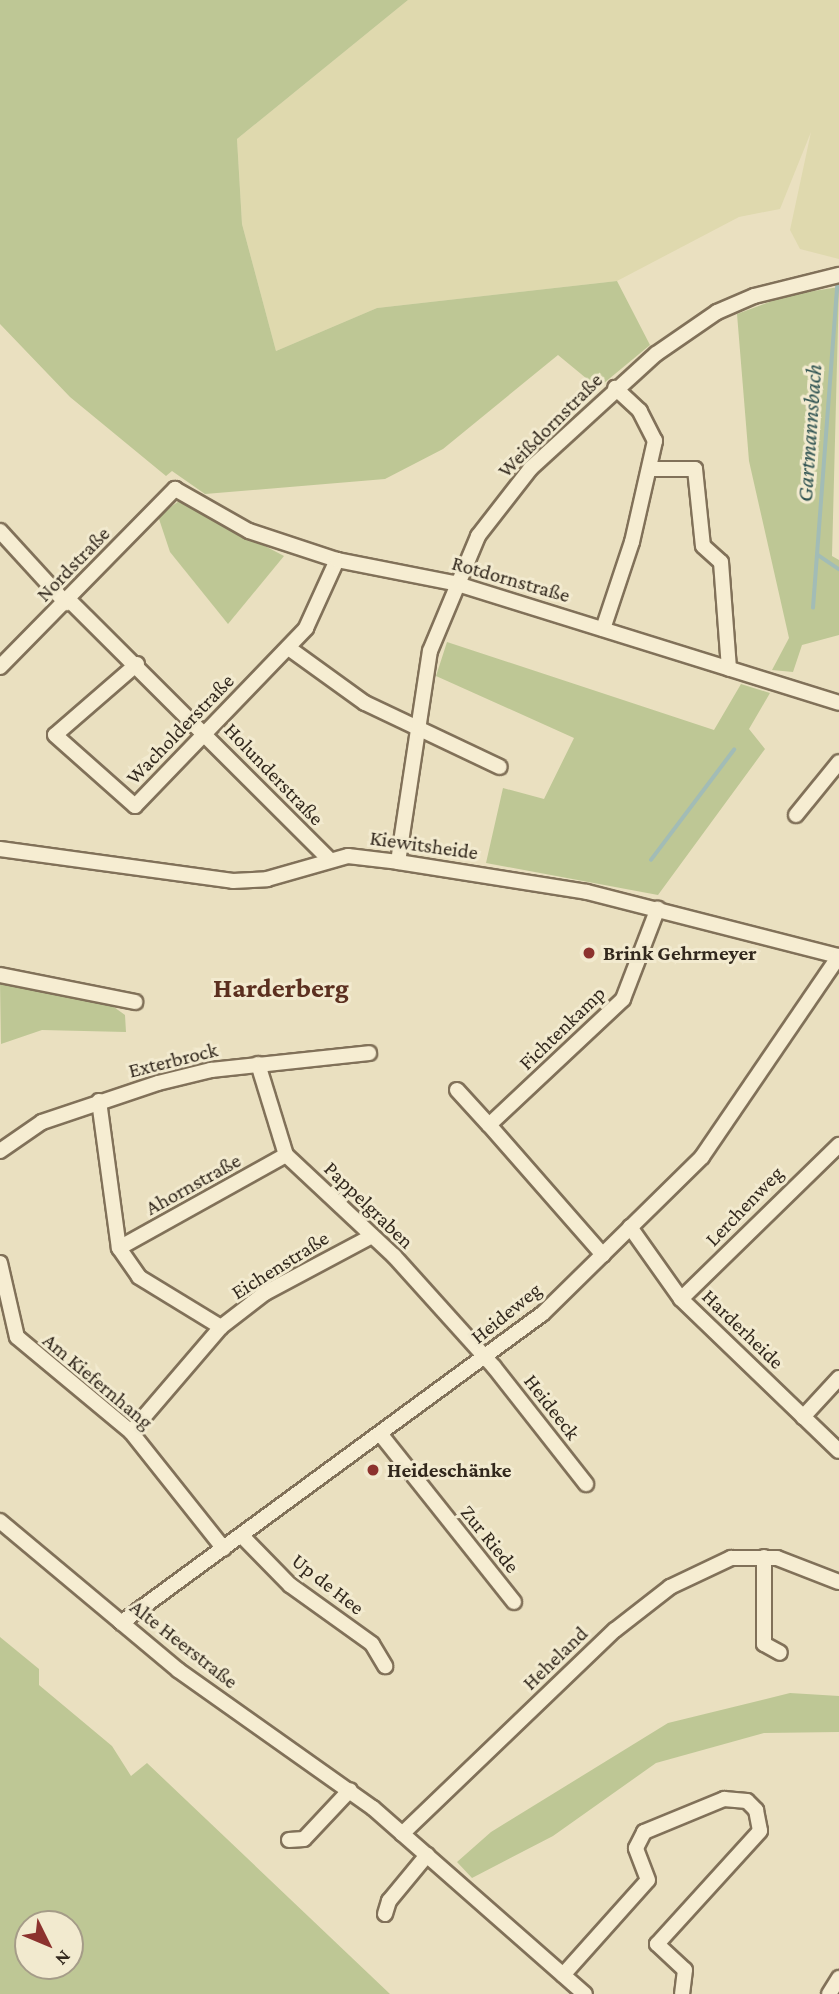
<!DOCTYPE html>
<html>
<head>
<meta charset="utf-8">
<style>
  body { margin:0 }
  #map { position:relative; width:839px; height:1994px; overflow:hidden; background:#eae0c0; font-family:"Crimson Pro",serif }
  div>[style] { position:absolute }
  .farmland>* { inset:0; background:#dfd9ae }
  .green>* { inset:0; background:#bec795 }
  .stream>* { height:3.5px; margin:-1.75px; padding:0 1.75px; transform-origin:1.75px; border-radius:1.75px; background:#a2bcb6 }
  .roads { filter:drop-shadow(2px 0 #817159) drop-shadow(-2px 0 #817159) drop-shadow(0 2px #817159) drop-shadow(0 -2px #817159) }
  .street>* { height:14px; margin:-7px; padding:0 7px; transform-origin:7px; border-radius:7px; background:#f6edd2 }
  .dots>* { width:19px; height:19px; translate:-50% -50%; box-sizing:border-box; border:4px solid #f2eacf; border-radius:50% }
  span { translate:-50% -50%; white-space:nowrap; text-align:center; line-height:1.15; -webkit-text-stroke:6px #f2eacf; paint-order:stroke }
  .street-label { font-size:21px; color:#32281d }
  .poi-label { font-size:21px; color:#32281d; font-weight:700 }
  .left { translate:0 -50%; text-align:left }
  .water-label { font-size:23px; color:#2d5150; font-style:italic }
  .district-label { font-size:28px; color:#5b2f1f; font-weight:700 }
  .north { position:absolute; left:14px; top:1910px; width:70px; height:70px; box-sizing:border-box; background:#f2eacf; border:2px solid #a59c88; border-radius:50%; rotate:133deg; font-size:19px; font-weight:700; line-height:28px; text-align:center; color:#32281d }
  .north::after { content:''; display:block; margin:auto; width:24px; height:32px; background:#8c322e; clip-path:polygon(50% 0,100% 100%,50% 72%,0 100%) }
</style>
</head>
<body>
<div id="map">
  <div class="farmland">
    <i style="clip-path:polygon(408px 0,839px 0,839px 259px,800px 249px,790px 230px,811px 132px,780px 209px,739px 217px,617px 281px,377px 308px,276px 351px,242px 224px,237px 139px)"></i>
  </div>
  <div class="green">
    <i style="clip-path:polygon(0 0,408px 0,237px 139px,242px 224px,276px 351px,377px 308px,617px 281px,650px 345px,598px 388px,558px 355px,443px 449px,385px 479px,205px 494px,172px 471px,166px 476px,70px 397px,0 324px)"></i>
    <i style="clip-path:polygon(839px 287px,832px 556px,839px 560px,839px 635px,802px 645px,793px 672px,772px 670px,789px 638px,749px 461px,737px 314px,788px 295px)"></i>
    <i style="clip-path:polygon(179px 501px,284px 556px,228px 624px,170px 552px,158px 516px)"></i>
    <i style="clip-path:polygon(447px 642px,714px 730px,741px 684px,770px 693px,749px 729px,765px 749px,658px 895px,486px 863px,503px 788px,544px 799px,574px 738px,436px 676px)"></i>
    <i style="clip-path:polygon(0 981px,107px 1002px,125px 1015px,126px 1032px,42px 1030px,1px 1044px)"></i>
    <i style="clip-path:polygon(evenodd,0 1637px,39px 1669px,39px 1685px,112px 1746px,131px 1776px,147px 1763px,390px 1994px,0 1994px,0 1637px,28px 1924px,70px 1924px,70px 1966px,28px 1966px,28px 1924px)"></i>
    <i style="clip-path:polygon(790px 1693px,839px 1696px,839px 1732px,764px 1733px,656px 1763px,553px 1836px,472px 1878px,457px 1862px,491px 1832px,668px 1723px)"></i>
  </div>
  <div class="stream">
    <i style="left:818px;top:555px;width:25px;rotate:34deg"></i>
    <i style="left:813px;top:608px;width:322px;rotate:-85.7deg"></i>
    <i style="left:651px;top:860px;width:138px;rotate:-53deg"></i>
  </div>
  <div class="roads">
    <div class="street">
      <i style="left:651px;top:469px;width:44px"></i>
      <i style="left:695px;top:469px;width:77px;rotate:84.1deg"></i>
      <i style="left:703px;top:546px;width:24px;rotate:42deg"></i>
      <i style="left:721px;top:562px;width:107px;rotate:85.7deg"></i>
      <i style="left:0;top:531px;width:98px;rotate:47.5deg"></i>
      <i style="left:69px;top:600px;width:367px;rotate:44.9deg"></i>
      <i style="left:603px;top:629px;width:92px;rotate:-71.6deg"></i>
      <i style="left:632px;top:542px;width:104px;rotate:-77.2deg"></i>
      <i style="left:655px;top:441px;width:34px;rotate:-117deg"></i>
      <i style="left:640px;top:411px;width:34px;rotate:-137deg"></i>
      <i style="left:290px;top:649px;width:92px;rotate:35.8deg"></i>
      <i style="left:365px;top:703px;width:149px;rotate:25.4deg"></i>
      <i style="left:137px;top:664px;width:108px;rotate:139.1deg"></i>
      <i style="left:55px;top:735px;width:107px;rotate:41.6deg"></i>
      <i style="left:135px;top:806px;width:247px;rotate:-46.1deg"></i>
      <i style="left:306px;top:628px;width:75px;rotate:-65.5deg"></i>
      <i style="left:0;top:667px;width:250px;rotate:-45.5deg"></i>
      <i style="left:175px;top:489px;width:85px;rotate:29.6deg"></i>
      <i style="left:249px;top:531px;width:93px;rotate:18.2deg"></i>
      <i style="left:337px;top:560px;width:119px;rotate:11.1deg"></i>
      <i style="left:454px;top:583px;width:403px;rotate:17.3deg"></i>
      <i style="left:796px;top:815px;width:68px;rotate:-50.9deg"></i>
      <i style="left:0;top:849px;width:235px;rotate:7.8deg"></i>
      <i style="left:233px;top:881px;width:34px;rotate:-3deg"></i>
      <i style="left:267px;top:879px;width:84px;rotate:-15.9deg"></i>
      <i style="left:348px;top:856px;width:50px;rotate:6.8deg"></i>
      <i style="left:398px;top:862px;width:191px;rotate:9deg"></i>
      <i style="left:587px;top:892px;width:260px;rotate:14.3deg"></i>
      <i style="left:839px;top:956px;width:243px;rotate:124.3deg"></i>
      <i style="left:702px;top:1157px;width:224px;rotate:135.5deg"></i>
      <i style="left:542px;top:1314px;width:522px;rotate:143.72deg"></i>
      <i style="left:398px;top:862px;width:213px;rotate:-81.4deg"></i>
      <i style="left:430px;top:651px;width:125px;rotate:-67.3deg"></i>
      <i style="left:478px;top:536px;width:86px;rotate:-52.1deg"></i>
      <i style="left:531px;top:468px;width:169px;rotate:-42.4deg"></i>
      <i style="left:656px;top:354px;width:74px;rotate:-34.5deg"></i>
      <i style="left:717px;top:312px;width:40px;rotate:-23.4deg"></i>
      <i style="left:754px;top:296px;width:88px;rotate:-13.9deg"></i>
      <i style="left:0;top:975px;width:138px;rotate:11.3deg"></i>
      <i style="left:258px;top:1064px;width:95px;rotate:72.9deg"></i>
      <i style="left:286px;top:1155px;width:148px;rotate:43.1deg"></i>
      <i style="left:394px;top:1256px;width:149px;rotate:48deg"></i>
      <i style="left:494px;top:1367px;width:149px;rotate:51.8deg"></i>
      <i style="left:457px;top:1090px;width:47px;rotate:47.6deg"></i>
      <i style="left:99px;top:1101px;width:148px;rotate:82.3deg"></i>
      <i style="left:119px;top:1248px;width:35px;rotate:55deg"></i>
      <i style="left:139px;top:1277px;width:96px;rotate:31.4deg"></i>
      <i style="left:0;top:1151px;width:51px;rotate:-34.6deg"></i>
      <i style="left:42px;top:1122px;width:122px;rotate:-18.6deg"></i>
      <i style="left:158px;top:1083px;width:55px;rotate:-13.8deg"></i>
      <i style="left:211px;top:1070px;width:159px;rotate:-6.1deg"></i>
      <i style="left:630px;top:1227px;width:88px;rotate:54.7deg"></i>
      <i style="left:681px;top:1299px;width:219px;rotate:43.9deg"></i>
      <i style="left:119px;top:1248px;width:191px;rotate:-29.1deg"></i>
      <i style="left:603px;top:1255px;width:173px;rotate:-131.2deg"></i>
      <i style="left:489px;top:1125px;width:184px;rotate:-43.2deg"></i>
      <i style="left:623px;top:999px;width:97px;rotate:-69deg"></i>
      <i style="left:0;top:1263px;width:76px;rotate:77.1deg"></i>
      <i style="left:17px;top:1337px;width:148px;rotate:39.8deg"></i>
      <i style="left:131px;top:1432px;width:149px;rotate:51.5deg"></i>
      <i style="left:681px;top:1299px;width:221px;rotate:-44.3deg"></i>
      <i style="left:803px;top:1417px;width:53px;rotate:-47.3deg"></i>
      <i style="left:131px;top:1432px;width:138px;rotate:-49.4deg"></i>
      <i style="left:221px;top:1327px;width:56px;rotate:-37.7deg"></i>
      <i style="left:265px;top:1293px;width:121px;rotate:-28deg"></i>
      <i style="left:382px;top:1436px;width:212px;rotate:51.5deg"></i>
      <i style="left:0;top:1521px;width:232px;rotate:39.9deg"></i>
      <i style="left:178px;top:1670px;width:239px;rotate:35.3deg"></i>
      <i style="left:373px;top:1808px;width:282px;rotate:41.3deg"></i>
      <i style="left:242px;top:1536px;width:69px;rotate:45.6deg"></i>
      <i style="left:290px;top:1585px;width:101px;rotate:35.7deg"></i>
      <i style="left:372px;top:1644px;width:26px;rotate:59deg"></i>
      <i style="left:764px;top:1557px;width:87px;rotate:90deg"></i>
      <i style="left:764px;top:1644px;width:18px;rotate:29deg"></i>
      <i style="left:402px;top:1834px;width:295px;rotate:-43.8deg"></i>
      <i style="left:615px;top:1630px;width:70px;rotate:-38deg"></i>
      <i style="left:670px;top:1587px;width:68px;rotate:-25.4deg"></i>
      <i style="left:731px;top:1558px;width:46px"></i>
      <i style="left:777px;top:1558px;width:66px;rotate:21.2deg"></i>
      <i style="left:289px;top:1840px;width:15px;rotate:-4deg"></i>
      <i style="left:304px;top:1839px;width:67px;rotate:-46.8deg"></i>
      <i style="left:385px;top:1914px;width:14px;rotate:-73deg"></i>
      <i style="left:389px;top:1901px;width:60px;rotate:-50.4deg"></i>
      <i style="left:563px;top:1975px;width:127px;rotate:-48.2deg"></i>
      <i style="left:648px;top:1880px;width:34px;rotate:-111deg"></i>
      <i style="left:636px;top:1848px;width:18px;rotate:-63deg"></i>
      <i style="left:644px;top:1832px;width:87px;rotate:-22.4deg"></i>
      <i style="left:724px;top:1799px;width:23px;rotate:5deg"></i>
      <i style="left:747px;top:1801px;width:13px;rotate:45deg"></i>
      <i style="left:756px;top:1810px;width:21px;rotate:79deg"></i>
      <i style="left:760px;top:1831px;width:153px;rotate:132.3deg"></i>
      <i style="left:657px;top:1944px;width:38px;rotate:43deg"></i>
      <i style="left:685px;top:1970px;width:24px;rotate:97deg"></i>
      <i style="left:829px;top:1994px;width:19px;rotate:-58deg"></i>
    </div>
  </div>
  <div class="dots">
    <i style="left:589px;top:953px;background:#8c322e"></i>
    <i style="left:373px;top:1470px;background:#8c322e"></i>
  </div>
  <div class="street-label">
    <span style="left:550px;top:425px;rotate:-45deg">Weißdornstraße</span>
    <span style="left:73px;top:564px;rotate:-46deg">Nordstraße</span>
    <span style="left:511px;top:579px;rotate:16deg">Rotdornstraße</span>
    <span style="left:180px;top:729px;rotate:-46deg">Wacholderstraße</span>
    <span style="left:274px;top:774px;rotate:46deg">Holunderstraße</span>
    <span style="left:424px;top:845px;rotate:8deg">Kiewitsheide</span>
    <span style="left:562px;top:1028px;rotate:-44deg">Fichtenkamp</span>
    <span style="left:173px;top:1060px;rotate:-14deg">Exterbrock</span>
    <span style="left:193px;top:1184px;rotate:-29deg">Ahornstraße</span>
    <span style="left:369px;top:1205px;rotate:44deg">Pappelgraben</span>
    <span style="left:744px;top:1206px;rotate:-46deg">Lerchenweg</span>
    <span style="left:280px;top:1265px;rotate:-32deg">Eichenstraße</span>
    <span style="left:506px;top:1313px;rotate:-39deg">Heideweg</span>
    <span style="left:743px;top:1329px;rotate:44deg">Harderheide</span>
    <span style="left:98px;top:1381px;rotate:40deg">Am Kiefernhang</span>
    <span style="left:552px;top:1407px;rotate:52deg">Heideeck</span>
    <span style="left:490px;top:1539px;rotate:51deg">Zur Riede</span>
    <span style="left:328px;top:1584px;rotate:38deg">Up de Hee</span>
    <span style="left:184px;top:1644px;rotate:38deg">Alte Heerstraße</span>
    <span style="left:555px;top:1658px;rotate:-44deg">Heheland</span>
  </div>
  <div class="poi-label">
    <span class="left" style="left:603px;top:953px">Brink Gehrmeyer</span>
    <span class="left" style="left:387px;top:1470px">Heideschänke</span>
  </div>
  <div class="water-label">
    <span style="left:809px;top:433px;rotate:-86deg">Gartmannsbach</span>
  </div>
  <div class="district-label">
    <span style="left:281px;top:988px">Harderberg</span>
  </div>
  <div class="north">N</div>
</div>
</body>
</html>
